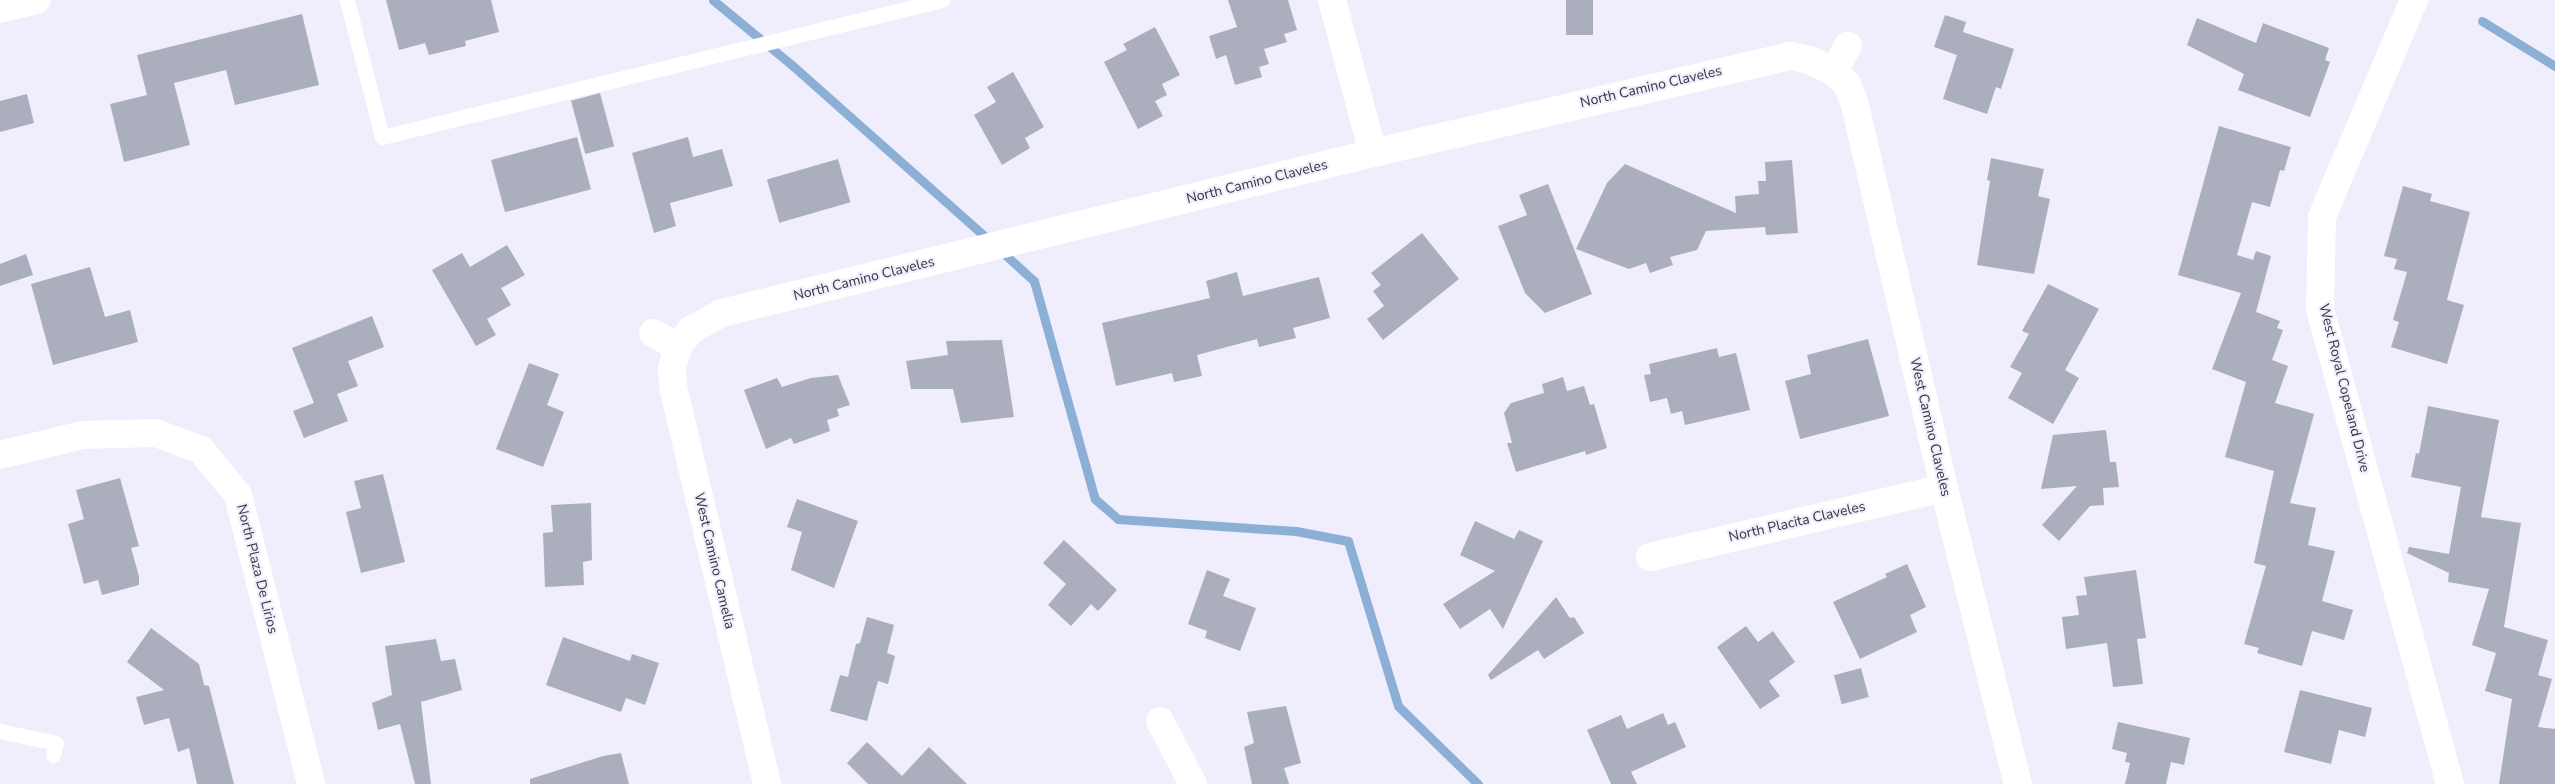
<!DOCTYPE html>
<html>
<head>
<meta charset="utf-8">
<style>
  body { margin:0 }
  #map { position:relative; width:2555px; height:784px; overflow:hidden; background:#f0edfd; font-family:"Nunito Sans",sans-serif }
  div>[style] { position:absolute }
  .stream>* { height:9px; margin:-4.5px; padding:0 4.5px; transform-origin:4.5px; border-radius:4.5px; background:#8cafd6 }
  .building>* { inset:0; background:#abafbd; transform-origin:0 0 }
  .lane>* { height:15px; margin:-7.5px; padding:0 7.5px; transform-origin:7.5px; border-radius:7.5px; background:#fff }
  .street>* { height:28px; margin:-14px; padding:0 14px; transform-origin:14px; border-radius:14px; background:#fff }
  span { translate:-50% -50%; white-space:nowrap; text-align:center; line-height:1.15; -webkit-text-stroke:4px #f0edfd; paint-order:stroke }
  .street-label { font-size:14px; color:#38373d }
</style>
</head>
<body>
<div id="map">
  <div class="stream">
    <i style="left:713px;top:0;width:104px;rotate:39.5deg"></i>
    <i style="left:793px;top:66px;width:264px;rotate:41.6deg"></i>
    <i style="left:2482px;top:21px;width:86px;rotate:31.7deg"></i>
    <i style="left:1000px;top:250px;width:46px;rotate:42.4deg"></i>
    <i style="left:1034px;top:281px;width:226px;rotate:74.4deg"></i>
    <i style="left:1095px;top:499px;width:30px;rotate:41deg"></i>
    <i style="left:1118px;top:519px;width:178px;rotate:3.9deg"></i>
    <i style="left:1296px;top:531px;width:53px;rotate:10.9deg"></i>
    <i style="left:1348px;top:541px;width:172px;rotate:73.1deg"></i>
    <i style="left:1398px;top:706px;width:112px;rotate:44.3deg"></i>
  </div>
  <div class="building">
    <i style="clip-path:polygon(386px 0,491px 0,499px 32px,465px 41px,466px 46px,429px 55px,425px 43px,399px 50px)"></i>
    <i style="clip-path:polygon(1228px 0,1288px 0,1297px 30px,1284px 34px,1287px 42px,1264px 49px,1269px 64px,1259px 67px,1262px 77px,1235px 85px,1226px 55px,1216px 59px,1209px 36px,1237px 27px)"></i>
    <i style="left:1566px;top:0;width:27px;height:35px"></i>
    <i style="clip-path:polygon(302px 14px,319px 85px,235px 105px,226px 70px,174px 83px,190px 145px,124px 162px,110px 104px,147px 95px,137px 55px)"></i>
    <i style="clip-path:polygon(1945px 15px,1966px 22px,1963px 32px,2014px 49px,2001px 89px,1996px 87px,1987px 114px,1943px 99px,1957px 55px,1934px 47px)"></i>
    <i style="clip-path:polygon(2197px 18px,2256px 43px,2263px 23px,2329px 48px,2325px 60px,2330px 62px,2310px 117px,2238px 90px,2244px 74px,2187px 45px)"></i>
    <i style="clip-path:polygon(1155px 27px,1180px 75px,1162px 84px,1167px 95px,1155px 101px,1163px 116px,1138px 129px,1104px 62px,1127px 50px,1123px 44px)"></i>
    <i style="clip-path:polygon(1013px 72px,1044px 127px,1025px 138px,1030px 148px,1002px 165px,974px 115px,996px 102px,987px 87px)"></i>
    <i style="left:600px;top:93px;width:55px;height:30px;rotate:75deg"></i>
    <i style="clip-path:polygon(27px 94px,34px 123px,0 132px,0 101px)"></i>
    <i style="clip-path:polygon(2219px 126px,2291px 147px,2284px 171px,2280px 170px,2270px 207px,2252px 202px,2237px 255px,2253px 260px,2256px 251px,2271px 256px,2256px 312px,2280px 321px,2277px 328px,2283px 330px,2272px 360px,2288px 366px,2275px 403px,2314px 414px,2290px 503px,2316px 508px,2308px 545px,2335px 551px,2322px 601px,2353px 610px,2344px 640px,2312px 631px,2302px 666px,2257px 653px,2259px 648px,2244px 644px,2266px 566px,2254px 563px,2274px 471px,2225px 457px,2246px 382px,2212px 369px,2241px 293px,2178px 275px)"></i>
    <i style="left:577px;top:137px;width:54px;height:89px;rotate:75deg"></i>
    <i style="clip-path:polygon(688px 137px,693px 157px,722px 149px,733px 186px,670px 203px,676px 226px,654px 233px,632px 153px)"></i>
    <i style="clip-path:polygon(1991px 158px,2044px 169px,2038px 196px,2050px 199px,2034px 274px,1977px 265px,1990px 181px,1987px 180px)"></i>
    <i style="left:838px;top:159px;width:45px;height:74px;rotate:74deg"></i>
    <i style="clip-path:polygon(1792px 160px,1798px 233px,1766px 235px,1765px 227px,1706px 231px,1697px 250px,1670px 257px,1673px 265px,1650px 273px,1646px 263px,1629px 269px,1576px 249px,1607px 183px,1625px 164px,1736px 213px,1735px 196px,1759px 194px,1758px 181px,1766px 181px,1765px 162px)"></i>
    <i style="clip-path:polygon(1548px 184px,1592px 294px,1545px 313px,1525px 293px,1498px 226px,1527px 215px,1519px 195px)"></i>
    <i style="clip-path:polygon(2403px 186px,2432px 194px,2430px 201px,2470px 212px,2447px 300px,2464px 305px,2447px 364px,2391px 347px,2399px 322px,2393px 320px,2407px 272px,2394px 269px,2397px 259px,2384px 256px)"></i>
    <i style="clip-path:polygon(1422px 233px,1459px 279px,1383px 340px,1367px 319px,1384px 306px,1373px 291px,1381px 285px,1371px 273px)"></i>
    <i style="clip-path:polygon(507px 245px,525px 275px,501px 288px,511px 305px,487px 319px,496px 335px,476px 346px,432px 270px,462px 253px,470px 267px)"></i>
    <i style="clip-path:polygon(26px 254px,33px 275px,0 286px,0 264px)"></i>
    <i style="clip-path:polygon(90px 267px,105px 317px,130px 310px,138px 342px,53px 365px,31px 284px)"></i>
    <i style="clip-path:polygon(1237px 272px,1243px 296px,1319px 277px,1330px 318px,1293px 328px,1296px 338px,1259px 347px,1257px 339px,1197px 355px,1202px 376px,1174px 382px,1172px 373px,1116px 386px,1102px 323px,1210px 298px,1206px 281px)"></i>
    <i style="clip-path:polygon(2048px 284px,2099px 309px,2065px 370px,2079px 378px,2053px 424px,2008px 398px,2022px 373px,2010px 367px,2029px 334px,2022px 331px)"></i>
    <i style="clip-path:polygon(372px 316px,384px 347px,348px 361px,358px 386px,337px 394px,348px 421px,304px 438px,293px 411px,314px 403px,292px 348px)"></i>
    <i style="clip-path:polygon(1868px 339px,1889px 416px,1800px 439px,1785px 381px,1811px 374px,1807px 355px)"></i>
    <i style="clip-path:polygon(1002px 340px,1014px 417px,961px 423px,953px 389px,911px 389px,906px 361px,948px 355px,946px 341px)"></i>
    <i style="clip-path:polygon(1717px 348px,1719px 357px,1736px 353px,1750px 410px,1685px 425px,1682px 411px,1671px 414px,1667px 398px,1650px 402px,1644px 375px,1651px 374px,1649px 364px)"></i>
    <i style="clip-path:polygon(529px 363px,559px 374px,547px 405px,564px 412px,543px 467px,496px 449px)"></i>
    <i style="clip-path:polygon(838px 375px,850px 405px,837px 409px,839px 416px,827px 420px,830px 431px,794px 444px,791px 438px,766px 449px,744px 390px,777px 378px,782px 387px,811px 378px)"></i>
    <i style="clip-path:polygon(1563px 377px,1567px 391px,1584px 386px,1590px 405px,1594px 404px,1607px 448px,1586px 455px,1585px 451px,1516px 472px,1507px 443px,1512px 443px,1504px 413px,1511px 403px,1544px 393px,1542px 384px)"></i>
    <i style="clip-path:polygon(2428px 406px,2499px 420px,2481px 517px,2521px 523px,2504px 627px,2548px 640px,2538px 675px,2552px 679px,2538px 727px,2555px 729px,2555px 784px,2499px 784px,2512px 699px,2485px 691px,2496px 653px,2472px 645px,2489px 589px,2448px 582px,2449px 573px,2407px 553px,2409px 547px,2449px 554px,2461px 487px,2411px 477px,2416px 453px,2419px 454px)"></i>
    <i style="clip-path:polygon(2106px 430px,2110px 462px,2116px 462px,2119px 487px,2103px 488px,2104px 505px,2090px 506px,2059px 541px,2042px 525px,2077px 486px,2041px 489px,2053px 435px)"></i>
    <i style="clip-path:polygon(383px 474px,405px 562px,361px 573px,346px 512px,361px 508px,354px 481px)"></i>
    <i style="clip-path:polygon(120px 478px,139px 546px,131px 548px,139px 576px,139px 585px,102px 595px,98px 580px,84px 584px,68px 524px,84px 519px,76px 490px)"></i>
    <i style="clip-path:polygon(797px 499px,858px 521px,834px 588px,791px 570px,802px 532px,787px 527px)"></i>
    <i style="clip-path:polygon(591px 503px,592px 560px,583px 562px,584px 585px,545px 587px,543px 533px,553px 532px,551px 505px)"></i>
    <i style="clip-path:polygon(1475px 521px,1514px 539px,1519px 530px,1543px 541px,1503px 629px,1490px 609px,1460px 629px,1443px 604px,1495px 571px,1460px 555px)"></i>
    <i style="clip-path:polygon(1064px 540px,1117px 590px,1098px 611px,1091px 604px,1071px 626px,1048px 605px,1066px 584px,1043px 563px)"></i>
    <i style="clip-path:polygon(1907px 564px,1926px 607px,1910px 615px,1917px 632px,1860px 659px,1833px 602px,1887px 577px,1885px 574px)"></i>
    <i style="clip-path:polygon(1207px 570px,1230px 579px,1223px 596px,1256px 608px,1240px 651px,1205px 638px,1207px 631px,1188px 624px)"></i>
    <i style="clip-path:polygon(2136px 570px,2146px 638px,2137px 639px,2143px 684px,2113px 687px,2107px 643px,2066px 649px,2062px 617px,2079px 615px,2076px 596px,2087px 595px,2084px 577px)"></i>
    <i style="clip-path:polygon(1556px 597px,1570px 618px,1574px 617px,1584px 633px,1544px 659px,1538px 650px,1491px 680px,1488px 675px)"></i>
    <i style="clip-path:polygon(867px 617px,894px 625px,887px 653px,895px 656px,888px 684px,878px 681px,867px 721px,830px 711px,840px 675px,848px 677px,856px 644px,860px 643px)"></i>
    <i style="clip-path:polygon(1746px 626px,1758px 642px,1773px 631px,1795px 662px,1769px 681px,1780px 696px,1760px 709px,1717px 647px)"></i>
    <i style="clip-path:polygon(151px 628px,199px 664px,204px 685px,209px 686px,234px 784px,197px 784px,189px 748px,178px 752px,169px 718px,144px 725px,136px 697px,164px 690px,127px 662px)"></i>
    <i style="clip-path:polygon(563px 637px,630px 661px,632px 654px,659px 663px,645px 705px,626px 698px,621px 712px,546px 685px)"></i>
    <i style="clip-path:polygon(436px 639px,441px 661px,455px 659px,462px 690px,421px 702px,431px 784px,415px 784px,400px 724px,378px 730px,372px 703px,392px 695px,385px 646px)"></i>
    <i style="left:1861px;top:668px;width:30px;height:28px;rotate:75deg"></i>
    <i style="clip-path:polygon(2300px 690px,2372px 708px,2365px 737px,2339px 730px,2331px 764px,2284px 752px)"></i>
    <i style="clip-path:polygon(1286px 706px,1301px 763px,1284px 768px,1289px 784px,1252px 784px,1244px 747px,1254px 743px,1247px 712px)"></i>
    <i style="clip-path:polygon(1663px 713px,1668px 725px,1675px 722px,1686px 747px,1631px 772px,1637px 784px,1611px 784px,1587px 730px,1621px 715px,1627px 729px)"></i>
    <i style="clip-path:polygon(2118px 722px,2190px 738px,2184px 765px,2171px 762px,2166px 784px,2125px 784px,2130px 763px,2125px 762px,2127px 753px,2112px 749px)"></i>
    <i style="clip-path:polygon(867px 742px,902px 776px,929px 747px,967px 784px,868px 784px,847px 763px)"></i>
    <i style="clip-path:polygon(621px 753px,629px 784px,530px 784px,530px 779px,603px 756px)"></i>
  </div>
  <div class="lane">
    <i style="left:347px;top:0;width:141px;rotate:75.7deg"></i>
    <i style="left:382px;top:137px;width:577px;rotate:-13.75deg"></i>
    <i style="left:0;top:731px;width:57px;rotate:12.1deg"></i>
    <i style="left:56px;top:743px;width:12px;rotate:104deg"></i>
  </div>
  <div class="street">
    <i style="left:1332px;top:0;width:158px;rotate:75deg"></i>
    <i style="left:2414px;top:0;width:236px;rotate:113deg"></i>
    <i style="left:2322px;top:217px;width:92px;rotate:91.2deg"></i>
    <i style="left:2320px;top:309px;width:492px;rotate:74.7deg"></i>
    <i style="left:0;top:9px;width:38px;rotate:-14deg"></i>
    <i style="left:1834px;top:72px;width:30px;rotate:-62deg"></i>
    <i style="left:653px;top:333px;width:29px;rotate:29deg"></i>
    <i style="left:0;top:455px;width:85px;rotate:-13.5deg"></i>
    <i style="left:83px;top:435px;width:73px;rotate:-1.6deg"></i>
    <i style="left:156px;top:433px;width:48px;rotate:20.7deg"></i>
    <i style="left:201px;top:450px;width:58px;rotate:50.6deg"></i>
    <i style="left:238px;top:495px;width:298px;rotate:75.8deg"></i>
    <i style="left:1650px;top:557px;width:302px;rotate:-13.2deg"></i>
    <i style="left:1160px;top:721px;width:71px;rotate:62.4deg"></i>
    <i style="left:767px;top:784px;width:409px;rotate:-103.3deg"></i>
    <i style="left:673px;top:386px;width:18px;rotate:-93deg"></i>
    <i style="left:672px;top:368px;width:22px;rotate:-74deg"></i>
    <i style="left:678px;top:347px;width:21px;rotate:-53deg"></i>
    <i style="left:691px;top:330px;width:35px;rotate:-29deg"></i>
    <i style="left:722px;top:313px;width:670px;rotate:-13.81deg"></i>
    <i style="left:1373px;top:153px;width:429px;rotate:-13.1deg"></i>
    <i style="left:1791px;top:56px;width:19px;rotate:12deg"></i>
    <i style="left:1810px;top:60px;width:27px;rotate:27deg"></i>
    <i style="left:1834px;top:72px;width:18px;rotate:43deg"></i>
    <i style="left:1847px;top:84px;width:18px;rotate:68deg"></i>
    <i style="left:1854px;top:101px;width:397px;rotate:76.9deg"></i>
    <i style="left:1944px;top:488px;width:305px;rotate:76deg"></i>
  </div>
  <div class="street-label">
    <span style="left:1651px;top:87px;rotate:-13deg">North Camino Claveles</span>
    <span style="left:1257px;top:182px;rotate:-14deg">North Camino Claveles</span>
    <span style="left:864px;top:279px;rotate:-14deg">North Camino Claveles</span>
    <span style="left:2344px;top:388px;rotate:76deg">West Royal Copeland Drive</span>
    <span style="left:1930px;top:427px;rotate:77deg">West Camino Claveles</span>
    <span style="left:1797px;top:522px;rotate:-13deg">North Placita Claveles</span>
    <span style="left:714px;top:561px;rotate:77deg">West Camino Camelia</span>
    <span style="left:257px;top:569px;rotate:76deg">North Plaza De Lirios</span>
  </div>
</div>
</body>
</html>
